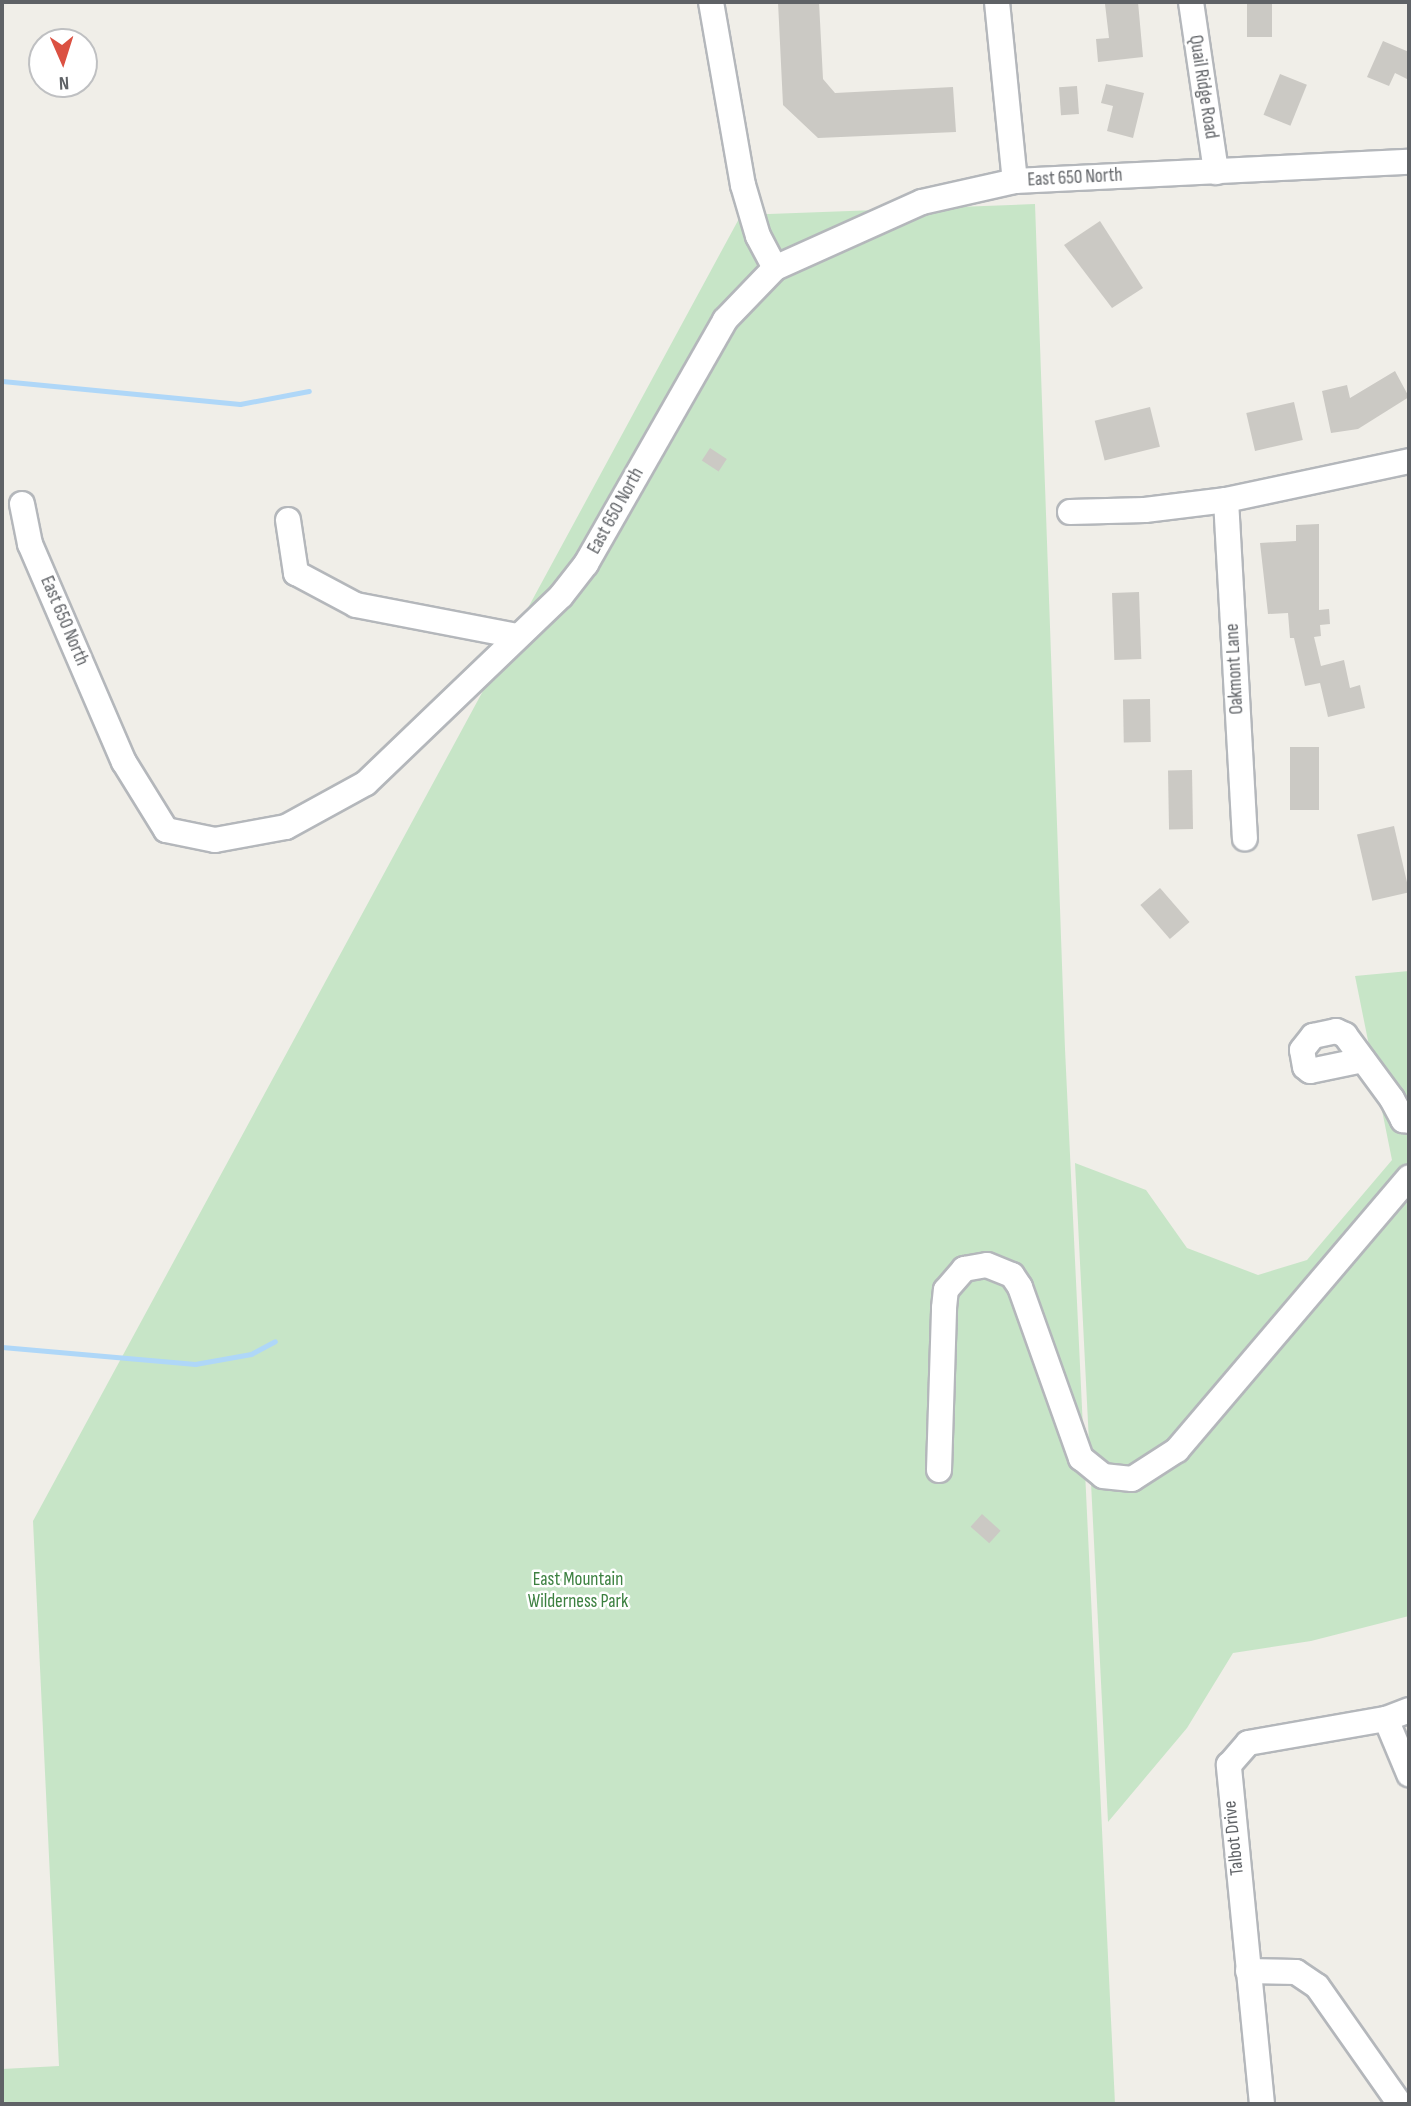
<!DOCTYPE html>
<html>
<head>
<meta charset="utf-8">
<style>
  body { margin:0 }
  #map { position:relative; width:1411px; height:2106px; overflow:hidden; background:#f0eee8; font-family:"Sofia Sans Condensed",sans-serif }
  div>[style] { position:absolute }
  .green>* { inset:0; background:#c7e5c7 }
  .stream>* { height:5px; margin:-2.5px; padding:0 2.5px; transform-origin:2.5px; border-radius:2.5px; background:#afd7f8 }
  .building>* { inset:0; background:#cbc9c4; transform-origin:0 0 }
  .roads { filter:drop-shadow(2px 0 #b4b7bb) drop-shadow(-2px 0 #b4b7bb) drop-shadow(0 2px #b4b7bb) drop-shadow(0 -2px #b4b7bb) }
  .minor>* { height:24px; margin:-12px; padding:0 12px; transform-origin:12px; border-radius:12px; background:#fff }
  span { translate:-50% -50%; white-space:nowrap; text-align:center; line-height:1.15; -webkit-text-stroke:5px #fff; paint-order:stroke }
  .street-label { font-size:19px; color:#5f6266 }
  .park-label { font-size:19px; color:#3c8040 }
  .frame { position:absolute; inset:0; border:4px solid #5f6266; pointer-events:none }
  .north { position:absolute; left:28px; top:28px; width:70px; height:70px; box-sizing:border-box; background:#fff; border:2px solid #bfc0c2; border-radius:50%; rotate:177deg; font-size:19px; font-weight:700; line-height:28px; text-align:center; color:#5f6266 }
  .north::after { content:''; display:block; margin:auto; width:24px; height:32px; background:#db5142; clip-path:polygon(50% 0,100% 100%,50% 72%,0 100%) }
</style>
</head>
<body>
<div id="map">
  <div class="green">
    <i style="clip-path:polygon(1035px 204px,1065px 1049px,1115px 2104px,2px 2104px,2px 2069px,59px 2066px,33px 1521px,741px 215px)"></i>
    <i style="clip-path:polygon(1409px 971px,1409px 1616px,1311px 1641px,1233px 1653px,1187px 1728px,1108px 1822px,1075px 1163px,1146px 1190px,1187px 1248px,1258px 1275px,1307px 1260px,1392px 1160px,1355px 976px)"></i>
  </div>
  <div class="stream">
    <i style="left:2px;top:381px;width:239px;rotate:5.5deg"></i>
    <i style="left:240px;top:404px;width:70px;rotate:-10.7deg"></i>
    <i style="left:2px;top:1347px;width:194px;rotate:5deg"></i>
    <i style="left:195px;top:1364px;width:57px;rotate:-10.1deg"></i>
    <i style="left:251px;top:1354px;width:27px;rotate:-28deg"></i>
  </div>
  <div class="building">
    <i style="clip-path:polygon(778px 2px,819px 2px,823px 79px,835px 93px,953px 87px,956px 132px,818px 138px,783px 105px)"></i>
    <i style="clip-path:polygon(1129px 2px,1138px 2px,1143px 57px,1098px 62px,1096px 39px,1109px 38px,1105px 4px)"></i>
    <i style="left:1247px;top:2px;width:25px;height:35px"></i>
    <i style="clip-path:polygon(1383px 41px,1409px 52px,1409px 80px,1395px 73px,1389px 86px,1367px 77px)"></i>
    <i style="left:1280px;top:74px;width:29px;height:44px;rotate:22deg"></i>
    <i style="clip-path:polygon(1106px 84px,1144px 93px,1133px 138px,1107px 131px,1113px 106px,1101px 103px)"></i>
    <i style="left:1077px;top:86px;width:28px;height:18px;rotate:86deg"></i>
    <i style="clip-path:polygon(1100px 221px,1143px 288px,1112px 308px,1064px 245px)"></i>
    <i style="clip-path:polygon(1395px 371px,1409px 397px,1358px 429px,1331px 433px,1322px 391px,1347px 385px,1350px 398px)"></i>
    <i style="left:1294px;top:402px;width:39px;height:49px;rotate:77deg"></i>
    <i style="left:1150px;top:407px;width:41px;height:57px;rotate:76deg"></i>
    <i style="left:710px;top:448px;width:20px;height:15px;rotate:33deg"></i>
    <i style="clip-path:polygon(1319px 524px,1319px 610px,1329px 609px,1330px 624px,1320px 625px,1321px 636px,1314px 637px,1321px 666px,1344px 660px,1350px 688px,1360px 685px,1365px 708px,1328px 717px,1320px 683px,1305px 686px,1294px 638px,1290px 638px,1288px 613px,1268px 614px,1260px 543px,1296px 541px,1296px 525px)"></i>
    <i style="left:1139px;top:592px;width:67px;height:27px;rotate:88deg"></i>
    <i style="left:1150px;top:699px;width:43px;height:27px;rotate:89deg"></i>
    <i style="left:1290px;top:747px;width:29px;height:63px"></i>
    <i style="left:1192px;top:770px;width:59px;height:24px;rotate:89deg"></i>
    <i style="left:1394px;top:826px;width:68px;height:38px;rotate:77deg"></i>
    <i style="left:1160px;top:888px;width:45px;height:26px;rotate:49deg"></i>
    <i style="left:982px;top:1514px;width:25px;height:17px;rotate:42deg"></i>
  </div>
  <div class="roads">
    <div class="minor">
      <i style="left:711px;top:2px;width:186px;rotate:80.1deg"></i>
      <i style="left:743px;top:185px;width:53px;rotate:73.6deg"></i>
      <i style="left:758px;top:236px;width:36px;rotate:62deg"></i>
      <i style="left:997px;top:2px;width:180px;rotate:84.3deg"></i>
      <i style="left:1191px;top:2px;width:172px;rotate:81.6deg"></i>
      <i style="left:1226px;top:500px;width:339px;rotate:86.8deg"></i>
      <i style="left:22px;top:504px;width:41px;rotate:78.7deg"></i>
      <i style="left:30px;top:544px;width:237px;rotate:66.7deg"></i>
      <i style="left:124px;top:762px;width:80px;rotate:58.3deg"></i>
      <i style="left:166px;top:830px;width:50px;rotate:11.5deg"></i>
      <i style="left:215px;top:840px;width:72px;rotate:-10.4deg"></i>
      <i style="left:286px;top:827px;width:91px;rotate:-28.8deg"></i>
      <i style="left:366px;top:783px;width:270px;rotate:-43.8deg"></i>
      <i style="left:561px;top:596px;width:41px;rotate:-52deg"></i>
      <i style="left:586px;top:564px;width:281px;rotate:-60.3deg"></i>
      <i style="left:725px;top:320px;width:72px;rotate:-46.1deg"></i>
      <i style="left:775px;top:268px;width:161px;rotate:-24.2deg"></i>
      <i style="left:922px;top:202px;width:95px;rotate:-12.7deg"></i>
      <i style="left:1015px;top:181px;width:394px;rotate:-2.8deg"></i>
      <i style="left:1070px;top:512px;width:75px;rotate:-1.5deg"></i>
      <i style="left:1145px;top:510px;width:82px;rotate:-7deg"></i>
      <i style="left:1226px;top:500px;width:187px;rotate:-12deg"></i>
      <i style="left:288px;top:520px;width:54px;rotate:81.4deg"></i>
      <i style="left:296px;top:573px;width:68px;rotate:28.1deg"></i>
      <i style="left:356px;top:605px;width:164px;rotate:10.9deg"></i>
      <i style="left:1363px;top:1060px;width:54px;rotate:168.3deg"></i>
      <i style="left:1310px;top:1071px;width:6px;rotate:-141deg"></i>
      <i style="left:1305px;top:1067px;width:17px;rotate:-100deg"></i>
      <i style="left:1302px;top:1050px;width:18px;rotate:-52deg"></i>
      <i style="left:1313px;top:1036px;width:24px;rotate:-12deg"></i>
      <i style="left:1336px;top:1031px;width:10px;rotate:24deg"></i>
      <i style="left:1345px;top:1035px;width:79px;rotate:53.7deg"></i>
      <i style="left:1392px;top:1099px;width:24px;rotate:62deg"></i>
      <i style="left:1403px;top:1120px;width:6px;rotate:9deg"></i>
      <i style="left:939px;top:1470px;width:162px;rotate:-88.2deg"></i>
      <i style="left:944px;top:1308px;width:18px;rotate:-84deg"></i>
      <i style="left:946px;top:1290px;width:28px;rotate:-49deg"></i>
      <i style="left:964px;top:1269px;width:23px;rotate:-10deg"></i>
      <i style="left:987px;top:1265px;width:27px;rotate:22deg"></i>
      <i style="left:1012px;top:1275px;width:14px;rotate:56deg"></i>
      <i style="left:1020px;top:1287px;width:182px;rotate:70.4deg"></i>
      <i style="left:1081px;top:1458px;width:28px;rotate:39deg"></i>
      <i style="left:1103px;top:1476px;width:29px;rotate:6deg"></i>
      <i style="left:1132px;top:1479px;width:54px;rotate:-32.8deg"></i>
      <i style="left:1177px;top:1450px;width:358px;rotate:-49.6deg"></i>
      <i style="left:1386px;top:1719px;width:60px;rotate:67.3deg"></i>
      <i style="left:1248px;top:1971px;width:48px;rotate:1.2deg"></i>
      <i style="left:1296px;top:1972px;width:25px;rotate:34deg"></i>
      <i style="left:1317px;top:1986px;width:144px;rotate:54.9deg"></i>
      <i style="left:1262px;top:2104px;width:341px;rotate:-95.6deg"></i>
      <i style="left:1229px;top:1765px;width:29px;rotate:-49deg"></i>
      <i style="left:1248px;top:1743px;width:140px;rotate:-9.9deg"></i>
      <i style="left:1386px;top:1719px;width:25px;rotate:-21deg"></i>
    </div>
  </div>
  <div class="street-label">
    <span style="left:1203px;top:87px;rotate:81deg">Quail Ridge Road</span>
    <span style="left:1075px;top:178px;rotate:-3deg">East 650 North</span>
    <span style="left:616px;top:511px;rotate:-61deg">East 650 North</span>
    <span style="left:64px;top:621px;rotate:67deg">East 650 North</span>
    <span style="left:1235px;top:669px;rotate:-93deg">Oakmont Lane</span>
    <span style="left:1234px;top:1838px;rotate:-96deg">Talbot Drive</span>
  </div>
  <div class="park-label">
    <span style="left:578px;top:1591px">East Mountain<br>Wilderness Park</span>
  </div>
  <div class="frame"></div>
  <div class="north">N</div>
</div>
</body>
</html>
